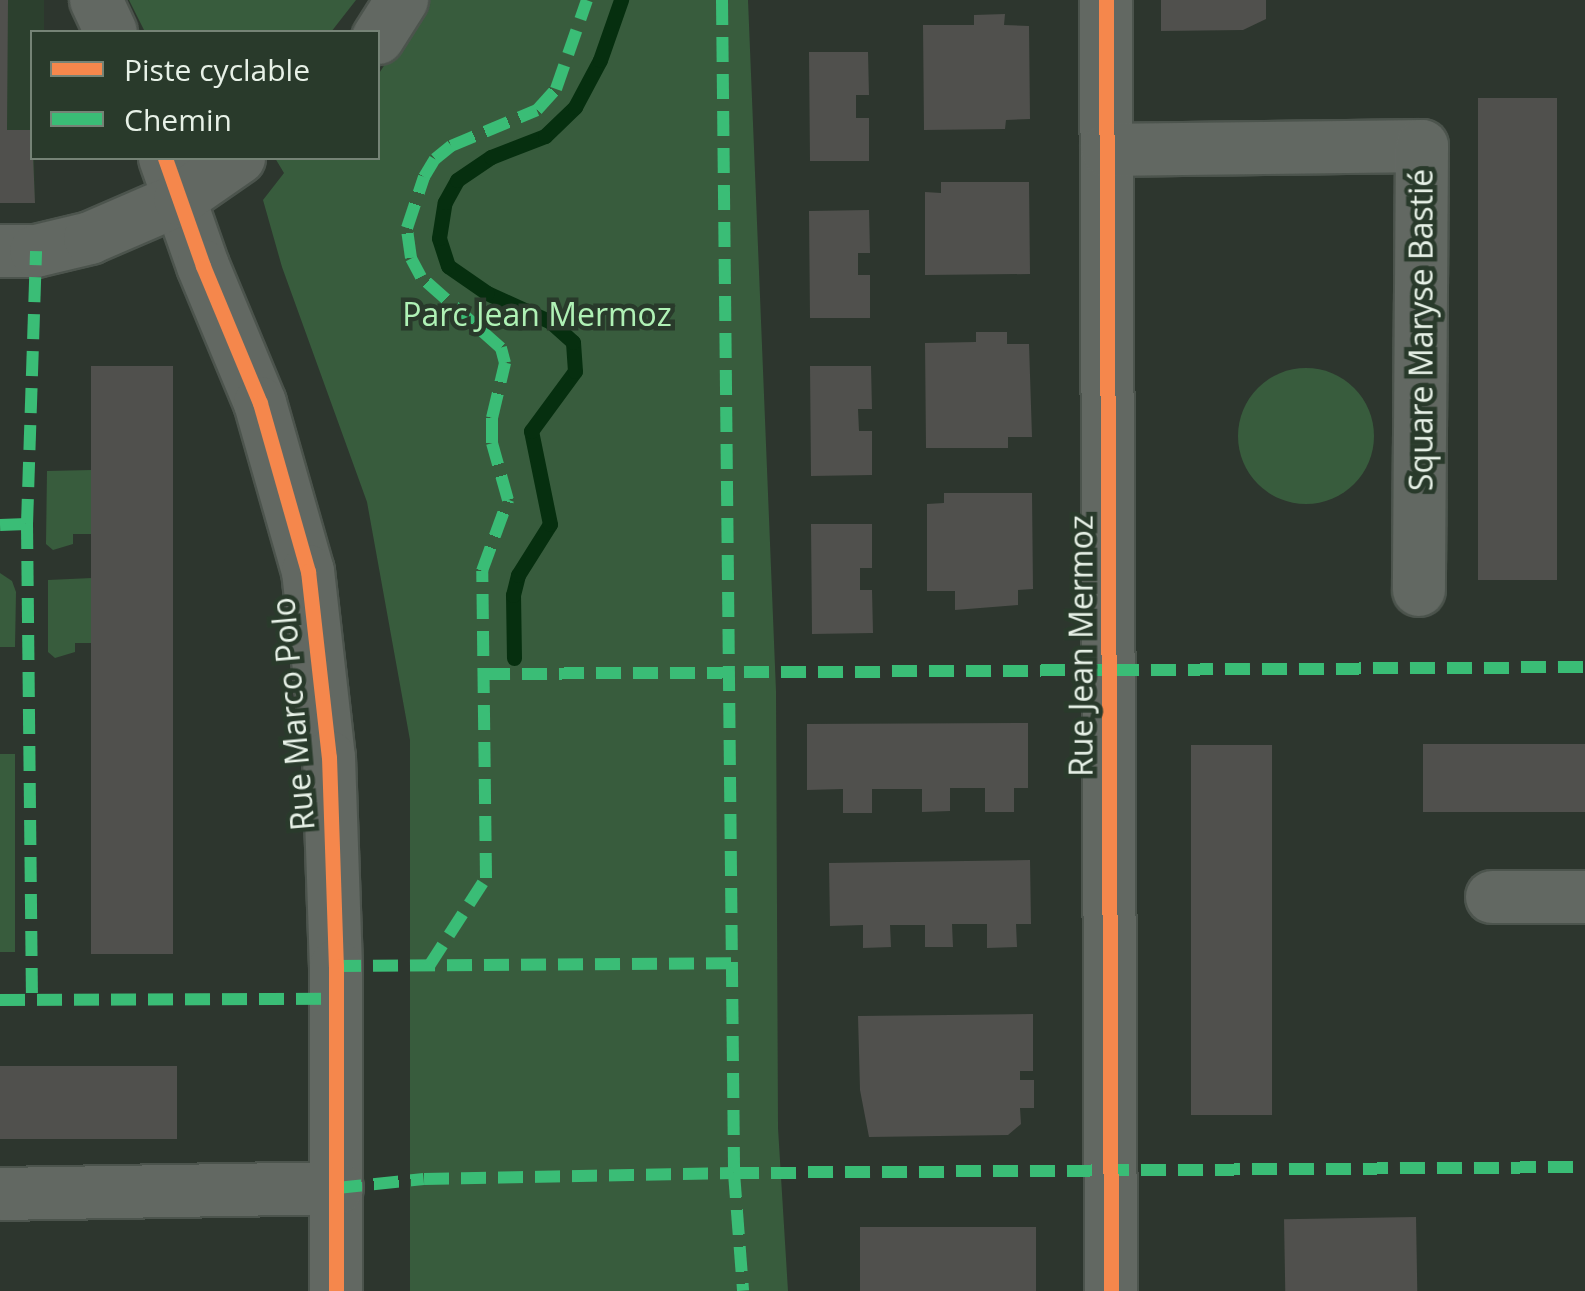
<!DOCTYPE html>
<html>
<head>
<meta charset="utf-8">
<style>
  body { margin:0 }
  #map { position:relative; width:1585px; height:1291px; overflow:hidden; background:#2d362e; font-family:"Open Sans",sans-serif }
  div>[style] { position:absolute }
  .built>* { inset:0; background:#2c402e }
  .green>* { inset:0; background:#385c3d; transform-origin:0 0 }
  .round { border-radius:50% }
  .stream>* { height:15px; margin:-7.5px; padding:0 7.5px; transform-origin:7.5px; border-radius:7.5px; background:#062f0f }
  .building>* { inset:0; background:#50504d; transform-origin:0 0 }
  .roads { filter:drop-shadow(2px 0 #4c544d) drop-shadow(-2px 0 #4c544d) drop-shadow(0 2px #4c544d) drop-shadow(0 -2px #4c544d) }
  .minor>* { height:52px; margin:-26px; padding:0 26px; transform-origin:26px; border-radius:26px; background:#626862 }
  .quiet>* { height:12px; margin-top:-6px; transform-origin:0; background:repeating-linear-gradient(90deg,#3abd76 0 25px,transparent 0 37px) }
  .cycleway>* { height:15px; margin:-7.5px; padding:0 7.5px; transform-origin:7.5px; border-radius:7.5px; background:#f5874c }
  span { translate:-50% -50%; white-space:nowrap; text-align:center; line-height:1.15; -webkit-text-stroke:9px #293a2b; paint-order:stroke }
  .park-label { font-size:32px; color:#aff1b5 }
  .street-label { font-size:32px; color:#e7f1e7 }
  .legend { position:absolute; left:30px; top:30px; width:350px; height:130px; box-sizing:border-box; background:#293a2b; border:2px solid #758376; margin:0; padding:12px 18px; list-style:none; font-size:30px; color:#e7f1e7 }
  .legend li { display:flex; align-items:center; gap:20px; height:50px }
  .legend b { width:50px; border:2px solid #758376 }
</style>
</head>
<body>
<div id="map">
  <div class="built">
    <i style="clip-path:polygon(0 0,44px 0,44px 32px,32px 32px,35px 203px,0 203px)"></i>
  </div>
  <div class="green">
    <i style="clip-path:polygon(129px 0,356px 0,331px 32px,145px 32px)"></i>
    <i style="clip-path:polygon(426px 0,748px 0,776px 691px,778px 1128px,788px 1291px,410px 1291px,410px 740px,367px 502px,282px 267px,263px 200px,284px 173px,275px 158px,378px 158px,378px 75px)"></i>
    <i class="round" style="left:1238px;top:368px;width:136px;height:136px"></i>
    <i style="clip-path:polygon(92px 470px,92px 534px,73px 534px,73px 544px,53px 550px,46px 544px,47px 471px)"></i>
    <i style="clip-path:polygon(0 573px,12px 581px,16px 592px,15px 647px,0 647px)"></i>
    <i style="clip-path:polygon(92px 578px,92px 643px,75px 643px,75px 652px,55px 658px,48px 652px,48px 580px)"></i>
    <i style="left:15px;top:754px;width:198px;height:15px;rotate:90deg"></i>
  </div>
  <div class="stream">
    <i style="left:514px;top:658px;width:63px;rotate:-90.9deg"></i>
    <i style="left:513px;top:595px;width:21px;rotate:-76deg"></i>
    <i style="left:518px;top:575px;width:60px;rotate:-57.9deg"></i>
    <i style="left:550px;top:524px;width:95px;rotate:-101.5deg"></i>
    <i style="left:531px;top:431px;width:74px;rotate:-53.7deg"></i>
    <i style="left:575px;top:371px;width:29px;rotate:-94deg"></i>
    <i style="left:573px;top:342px;width:30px;rotate:-138deg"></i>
    <i style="left:551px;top:322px;width:70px;rotate:-155.6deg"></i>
    <i style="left:487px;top:293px;width:47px;rotate:-145.3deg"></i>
    <i style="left:448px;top:266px;width:29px;rotate:-108deg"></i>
    <i style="left:439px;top:238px;width:36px;rotate:-81deg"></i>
    <i style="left:445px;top:202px;width:25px;rotate:-61deg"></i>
    <i style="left:457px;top:180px;width:41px;rotate:-34.1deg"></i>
    <i style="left:491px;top:157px;width:58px;rotate:-21.3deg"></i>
    <i style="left:545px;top:136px;width:42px;rotate:-44deg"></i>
    <i style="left:575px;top:107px;width:53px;rotate:-62deg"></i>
    <i style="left:600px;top:60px;width:64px;rotate:-70.7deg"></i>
  </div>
  <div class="building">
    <i style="clip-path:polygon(0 0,8px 0,7px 130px,32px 130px,35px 203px,0 203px)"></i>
    <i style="clip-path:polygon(1161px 0,1266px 0,1266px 19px,1243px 30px,1161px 31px)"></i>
    <i style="clip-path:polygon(1005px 14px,1004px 25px,1029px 26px,1030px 119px,1006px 120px,1005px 129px,924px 130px,923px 25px,974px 25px,974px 15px)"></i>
    <i style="clip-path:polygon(809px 52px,868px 52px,869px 95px,856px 95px,856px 118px,869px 118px,869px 161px,810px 161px)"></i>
    <i style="left:1557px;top:98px;width:482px;height:79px;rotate:90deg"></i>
    <i style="clip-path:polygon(941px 182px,1029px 182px,1030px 274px,925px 275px,925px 192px,941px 193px)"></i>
    <i style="clip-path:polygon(869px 210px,870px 253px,858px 253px,858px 275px,870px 275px,870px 318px,810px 318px,809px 211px)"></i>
    <i style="clip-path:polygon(976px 332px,1007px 332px,1007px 344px,1029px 344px,1032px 437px,1008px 437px,1008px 448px,926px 448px,925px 343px,976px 342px)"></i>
    <i style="left:91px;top:366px;width:82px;height:588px"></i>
    <i style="clip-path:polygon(810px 366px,871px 366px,872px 409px,858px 409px,859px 431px,872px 431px,872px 475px,811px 476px)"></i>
    <i style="clip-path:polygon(944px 493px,1032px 493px,1033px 589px,1018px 590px,1018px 605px,955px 610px,955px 591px,927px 591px,927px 504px,944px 503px)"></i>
    <i style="clip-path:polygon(811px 524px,872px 524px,872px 568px,860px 568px,860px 590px,872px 590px,873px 633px,812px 634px)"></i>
    <i style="clip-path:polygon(1028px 723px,1028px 788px,1014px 788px,1014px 812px,985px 812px,985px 788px,950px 788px,950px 811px,922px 812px,922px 789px,872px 789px,872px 813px,843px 813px,843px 789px,807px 790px,807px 724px)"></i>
    <i style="left:1585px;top:744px;width:68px;height:162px;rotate:90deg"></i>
    <i style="left:1272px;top:745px;width:370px;height:81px;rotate:90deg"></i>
    <i style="clip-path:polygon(1030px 860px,1031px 924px,1016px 924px,1017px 947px,987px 948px,987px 924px,952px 924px,953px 947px,925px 947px,925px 925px,890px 925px,891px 947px,863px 948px,863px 925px,830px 926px,829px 863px)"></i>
    <i style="clip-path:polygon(1033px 1014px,1033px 1071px,1020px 1071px,1020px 1080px,1034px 1080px,1034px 1108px,1020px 1108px,1021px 1124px,1008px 1135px,869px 1137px,860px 1090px,858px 1016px)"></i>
    <i style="left:0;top:1066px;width:177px;height:73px"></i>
    <i style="left:1416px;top:1217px;width:74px;height:132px;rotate:89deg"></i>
    <i style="left:860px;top:1227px;width:176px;height:64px"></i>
  </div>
  <div class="roads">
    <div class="minor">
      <i style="left:96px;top:0;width:35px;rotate:65deg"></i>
      <i style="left:1106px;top:0;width:1291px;rotate:89.78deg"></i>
      <i style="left:378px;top:38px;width:45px;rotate:-57.7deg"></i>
      <i style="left:1107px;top:150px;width:315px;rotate:-0.7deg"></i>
      <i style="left:1422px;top:146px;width:444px;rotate:90.4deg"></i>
      <i style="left:165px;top:158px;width:114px;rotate:70.6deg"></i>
      <i style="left:203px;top:266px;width:148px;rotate:67.4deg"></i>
      <i style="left:260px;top:403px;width:175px;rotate:74.1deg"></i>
      <i style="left:308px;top:571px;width:187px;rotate:83.6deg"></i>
      <i style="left:329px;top:757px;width:209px;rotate:88.1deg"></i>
      <i style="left:336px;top:966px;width:325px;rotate:90deg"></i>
      <i style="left:0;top:251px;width:36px"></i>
      <i style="left:36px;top:251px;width:56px;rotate:-13.5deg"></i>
      <i style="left:90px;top:238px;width:98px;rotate:-23.4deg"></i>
      <i style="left:180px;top:199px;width:72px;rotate:-34.8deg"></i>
      <i style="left:1492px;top:897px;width:93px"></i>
      <i style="left:0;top:1194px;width:337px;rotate:-1deg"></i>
    </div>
  </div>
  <div class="quiet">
    <i style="left:722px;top:0;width:1173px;rotate:89.41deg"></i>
    <i style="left:734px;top:1173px;width:118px;rotate:85.6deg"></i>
    <i style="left:27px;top:524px;width:476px;rotate:89.4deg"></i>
    <i style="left:0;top:525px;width:27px;rotate:-2deg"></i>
    <i style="left:27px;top:524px;width:273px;rotate:-88.1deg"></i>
    <i style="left:485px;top:674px;width:1100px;rotate:-0.36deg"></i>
    <i style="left:336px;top:966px;width:396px;rotate:-0.4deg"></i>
    <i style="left:429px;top:966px;width:105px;rotate:-57.1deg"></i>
    <i style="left:486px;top:878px;width:307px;rotate:-90.7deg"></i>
    <i style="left:482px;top:571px;width:76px;rotate:-69.9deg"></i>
    <i style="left:508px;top:500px;width:59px;rotate:-105.7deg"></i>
    <i style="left:492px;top:443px;width:25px;rotate:-90deg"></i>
    <i style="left:492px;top:418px;width:57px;rotate:-76.7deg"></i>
    <i style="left:505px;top:363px;width:16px;rotate:-105deg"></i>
    <i style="left:501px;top:348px;width:107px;rotate:-138.4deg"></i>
    <i style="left:421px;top:277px;width:21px;rotate:-118deg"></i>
    <i style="left:411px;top:258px;width:30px;rotate:-98deg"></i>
    <i style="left:407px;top:228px;width:54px;rotate:-71.6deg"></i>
    <i style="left:424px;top:177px;width:21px;rotate:-59deg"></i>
    <i style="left:435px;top:159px;width:21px;rotate:-39deg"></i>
    <i style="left:451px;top:146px;width:93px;rotate:-22.7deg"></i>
    <i style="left:537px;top:110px;width:28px;rotate:-48deg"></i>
    <i style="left:556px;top:89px;width:94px;rotate:-70.8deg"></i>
    <i style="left:0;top:1000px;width:336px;rotate:-0.2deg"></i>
    <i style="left:337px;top:1188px;width:87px;rotate:-5.9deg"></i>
    <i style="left:424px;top:1179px;width:310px;rotate:-1.1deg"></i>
    <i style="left:734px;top:1173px;width:851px;rotate:-0.4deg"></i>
  </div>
  <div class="cycleway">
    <i style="left:1106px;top:0;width:1291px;rotate:89.78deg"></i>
    <i style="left:165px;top:158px;width:114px;rotate:70.6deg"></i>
    <i style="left:203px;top:266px;width:148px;rotate:67.4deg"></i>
    <i style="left:260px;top:403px;width:175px;rotate:74.1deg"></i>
    <i style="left:308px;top:571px;width:187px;rotate:83.6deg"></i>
    <i style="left:329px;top:757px;width:209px;rotate:88.1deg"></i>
    <i style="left:336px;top:966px;width:325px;rotate:90deg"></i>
  </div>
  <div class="park-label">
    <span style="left:537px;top:314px">Parc Jean Mermoz</span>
  </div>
  <div class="street-label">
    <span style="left:1421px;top:330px;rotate:-90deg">Square Maryse Bastié</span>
    <span style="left:1081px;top:646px;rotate:-90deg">Rue Jean Mermoz</span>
    <span style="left:293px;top:714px;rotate:-95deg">Rue Marco Polo</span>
  </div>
  <ul class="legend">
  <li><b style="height:12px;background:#f5874c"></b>Piste cyclable</li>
  <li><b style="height:12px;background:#3abd76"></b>Chemin</li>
  </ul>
</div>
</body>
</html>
